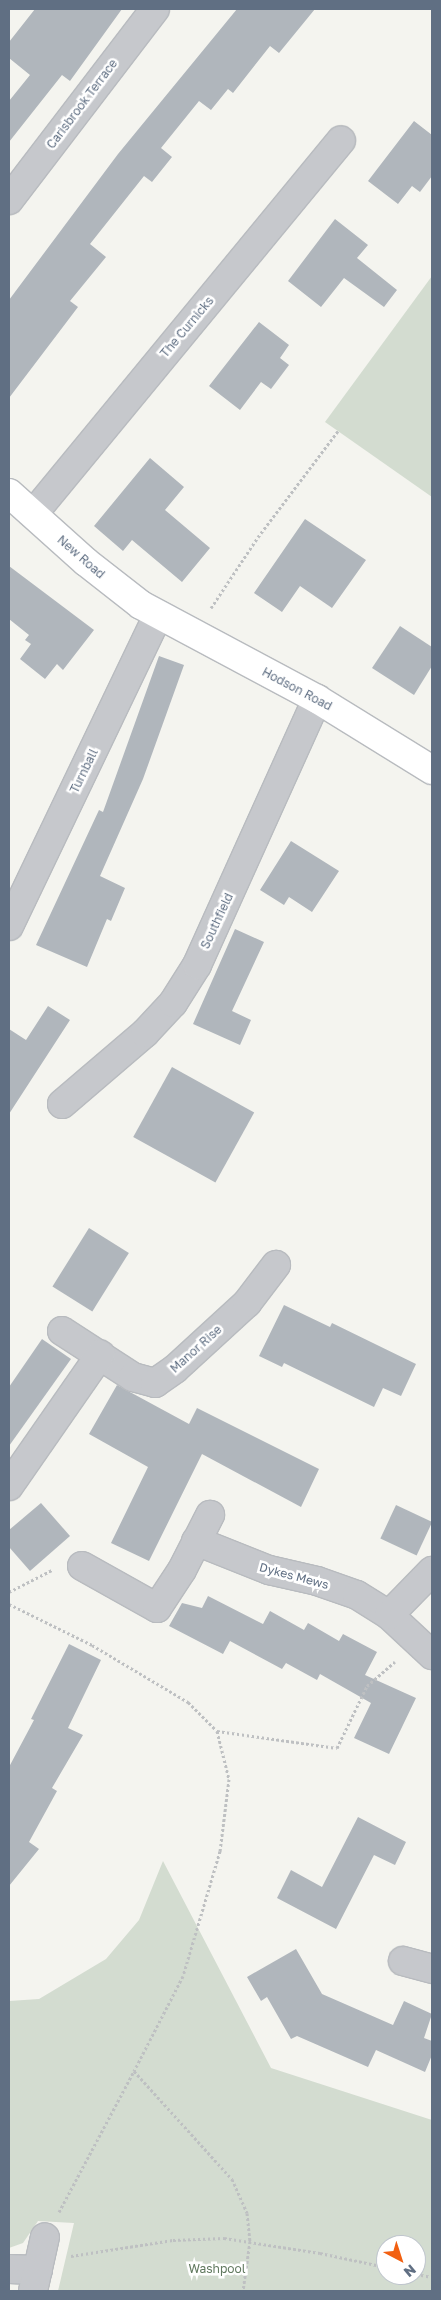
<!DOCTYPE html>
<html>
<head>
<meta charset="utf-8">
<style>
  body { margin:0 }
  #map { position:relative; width:441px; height:2300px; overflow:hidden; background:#f4f4ef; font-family:"Golos Text",sans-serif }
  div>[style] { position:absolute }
  .green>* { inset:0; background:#d3dcd0 }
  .building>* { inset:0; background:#b0b6bc; transform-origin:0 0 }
  .path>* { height:3px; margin-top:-1.5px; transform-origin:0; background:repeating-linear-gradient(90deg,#bec0c2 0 2.5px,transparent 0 5px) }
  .roads { filter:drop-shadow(1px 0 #b8bbbf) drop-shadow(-1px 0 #b8bbbf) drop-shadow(0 1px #b8bbbf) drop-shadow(0 -1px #b8bbbf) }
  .minor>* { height:28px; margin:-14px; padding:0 14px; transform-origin:14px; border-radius:14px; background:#c6c8cc }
  .major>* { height:28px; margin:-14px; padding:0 14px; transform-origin:14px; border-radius:14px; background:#fff }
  span { translate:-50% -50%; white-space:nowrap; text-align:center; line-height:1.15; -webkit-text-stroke:5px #fff; paint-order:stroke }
  .street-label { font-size:12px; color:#606f83 }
  .park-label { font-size:12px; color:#627a60 }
  .frame { position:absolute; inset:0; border:10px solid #606f83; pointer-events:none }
  .north { position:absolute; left:376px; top:2235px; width:50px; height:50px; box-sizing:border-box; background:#fff; border:1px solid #bfc5cd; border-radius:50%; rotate:140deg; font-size:14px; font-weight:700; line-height:20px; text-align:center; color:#606f83 }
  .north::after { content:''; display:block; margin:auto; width:18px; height:22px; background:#f26011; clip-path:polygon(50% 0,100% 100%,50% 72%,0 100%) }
</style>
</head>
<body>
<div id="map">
  <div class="green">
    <i style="clip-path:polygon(432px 276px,432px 497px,325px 422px)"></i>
    <i style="clip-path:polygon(evenodd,163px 1861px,271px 2068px,432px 2120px,432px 2291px,58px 2291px,74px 2223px,38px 2221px,23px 2243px,9px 2248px,9px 2001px,39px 1999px,106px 1959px,139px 1920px,163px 1861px,386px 2245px,416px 2245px,416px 2275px,386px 2275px,386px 2245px)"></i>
  </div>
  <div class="building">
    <i style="clip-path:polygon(35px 9px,122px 9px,70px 81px,62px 75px,9px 142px,9px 101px,30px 75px,9px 58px,9px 42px)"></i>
    <i style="clip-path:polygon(237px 9px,315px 9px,279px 53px,270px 46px,233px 93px,228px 89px,211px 110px,199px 101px,161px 148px,172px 157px,152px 182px,144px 176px,90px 244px,106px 257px,70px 301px,78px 307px,9px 398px,9px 300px,118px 154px)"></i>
    <i style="clip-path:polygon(414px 121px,432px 135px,432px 176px,420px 192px,412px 186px,398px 204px,368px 181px)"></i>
    <i style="clip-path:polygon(335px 219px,368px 245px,357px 258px,397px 290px,384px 307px,344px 278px,321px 307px,288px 281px)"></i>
    <i style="clip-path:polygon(259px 322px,289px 345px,280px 358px,289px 365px,271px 389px,261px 382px,240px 410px,209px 386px)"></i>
    <i style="clip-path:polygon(150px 458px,184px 487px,165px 510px,210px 548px,182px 582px,132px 540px,123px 551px,94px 526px)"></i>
    <i style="clip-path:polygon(305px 519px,366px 560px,332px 608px,300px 586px,282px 612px,254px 593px)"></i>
    <i style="clip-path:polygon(9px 566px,94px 630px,63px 670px,57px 664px,45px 679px,20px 659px,31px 644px,25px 640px,29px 635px,9px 619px)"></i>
    <i style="clip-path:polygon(400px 626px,432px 647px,432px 666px,414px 695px,372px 668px)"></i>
    <i style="clip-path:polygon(159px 656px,184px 665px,143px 779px,100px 876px,125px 888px,111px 921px,107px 919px,87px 967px,36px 945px,99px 810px,103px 812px)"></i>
    <i style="clip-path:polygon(291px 841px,339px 871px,312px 912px,289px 897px,284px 905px,260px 890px)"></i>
    <i style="clip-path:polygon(235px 929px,264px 942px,232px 1011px,251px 1020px,240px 1045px,193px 1024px)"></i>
    <i style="clip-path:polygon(48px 1006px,70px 1020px,9px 1114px,9px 1029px,26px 1040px)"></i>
    <i style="left:172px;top:1067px;width:94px;height:80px;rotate:29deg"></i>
    <i style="left:89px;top:1228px;width:47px;height:69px;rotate:32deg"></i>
    <i style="clip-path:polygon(284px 1305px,330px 1327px,332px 1323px,416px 1364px,401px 1396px,383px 1388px,374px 1407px,284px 1363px,282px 1367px,259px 1356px)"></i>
    <i style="clip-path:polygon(42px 1339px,71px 1359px,9px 1446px,9px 1387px)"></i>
    <i style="clip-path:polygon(117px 1385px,189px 1424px,197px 1408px,319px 1469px,301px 1507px,202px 1454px,149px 1561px,111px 1543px,148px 1467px,89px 1434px)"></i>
    <i style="clip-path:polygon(41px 1503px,70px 1536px,30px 1571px,9px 1547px,9px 1530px)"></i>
    <i style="left:396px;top:1505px;width:40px;height:37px;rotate:25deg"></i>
    <i style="clip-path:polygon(208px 1596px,263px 1624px,270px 1611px,304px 1630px,308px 1623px,339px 1641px,343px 1634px,377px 1652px,365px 1675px,416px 1698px,389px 1754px,354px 1738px,371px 1703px,320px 1674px,317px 1680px,286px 1663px,282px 1669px,230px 1641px,223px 1654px,169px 1626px,182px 1603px,202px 1608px)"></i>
    <i style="clip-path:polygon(69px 1644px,101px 1660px,68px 1728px,83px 1735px,52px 1788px,57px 1791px,29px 1842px,39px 1849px,9px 1886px,9px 1767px,34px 1720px,31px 1719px)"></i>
    <i style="clip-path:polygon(358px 1817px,406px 1842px,395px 1865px,374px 1855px,336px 1929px,277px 1898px,291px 1870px,322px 1887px)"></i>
    <i style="clip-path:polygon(296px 1949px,322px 1994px,393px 2025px,404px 2001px,432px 2014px,424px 2038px,432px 2041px,432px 2055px,425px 2072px,376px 2050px,368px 2067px,297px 2036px,291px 2039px,267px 1997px,261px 2001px,247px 1977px)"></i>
  </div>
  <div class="path">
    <i style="left:211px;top:608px;width:85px;rotate:-56.5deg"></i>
    <i style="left:258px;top:537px;width:133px;rotate:-53deg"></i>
    <i style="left:9px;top:1592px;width:48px;rotate:-27.1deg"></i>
    <i style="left:9px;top:1604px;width:93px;rotate:26.3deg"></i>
    <i style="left:92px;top:1645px;width:112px;rotate:30.7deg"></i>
    <i style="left:188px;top:1702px;width:41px;rotate:45deg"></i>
    <i style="left:217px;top:1731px;width:49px;rotate:76deg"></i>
    <i style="left:229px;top:1779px;width:73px;rotate:97.1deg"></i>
    <i style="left:220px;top:1851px;width:130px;rotate:106.5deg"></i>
    <i style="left:183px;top:1976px;width:107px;rotate:117.3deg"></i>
    <i style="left:134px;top:2071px;width:146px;rotate:47.8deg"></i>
    <i style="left:232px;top:2179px;width:37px;rotate:66deg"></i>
    <i style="left:247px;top:2213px;width:28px;rotate:84deg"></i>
    <i style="left:250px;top:2241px;width:50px;rotate:98deg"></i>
    <i style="left:217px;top:1731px;width:121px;rotate:8.1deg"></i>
    <i style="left:337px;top:1748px;width:69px;rotate:-64.2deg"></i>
    <i style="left:367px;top:1686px;width:37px;rotate:-41deg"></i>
    <i style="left:59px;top:2212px;width:160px;rotate:-62deg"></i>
    <i style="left:71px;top:2256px;width:103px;rotate:-8.9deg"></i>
    <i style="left:173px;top:2240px;width:51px;rotate:-2.2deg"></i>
    <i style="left:224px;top:2238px;width:97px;rotate:8.9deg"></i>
    <i style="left:320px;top:2253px;width:67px;rotate:12deg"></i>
    <i style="left:416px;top:2274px;width:16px;rotate:11deg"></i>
  </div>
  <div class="roads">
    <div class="minor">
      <i style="left:9px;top:200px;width:240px;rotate:-52.6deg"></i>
      <i style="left:33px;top:514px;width:484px;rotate:-50.5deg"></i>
      <i style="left:9px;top:926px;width:345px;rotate:-64.4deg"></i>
      <i style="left:62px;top:1104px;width:109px;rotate:-40.5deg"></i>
      <i style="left:145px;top:1033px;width:41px;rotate:-47deg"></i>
      <i style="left:173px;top:1003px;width:45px;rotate:-57.7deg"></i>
      <i style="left:197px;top:965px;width:292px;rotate:-65.7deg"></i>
      <i style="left:62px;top:1331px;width:85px;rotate:32.9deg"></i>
      <i style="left:133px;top:1377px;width:23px;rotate:15deg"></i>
      <i style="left:155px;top:1383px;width:24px;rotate:-35deg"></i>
      <i style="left:175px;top:1369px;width:98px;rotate:-42.5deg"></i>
      <i style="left:247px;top:1303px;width:48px;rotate:-52.7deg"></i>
      <i style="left:9px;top:1486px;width:160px;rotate:-55.2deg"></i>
      <i style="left:196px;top:1541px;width:79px;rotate:21.7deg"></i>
      <i style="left:269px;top:1570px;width:49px;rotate:12.9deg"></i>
      <i style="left:317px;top:1581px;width:42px;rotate:19.3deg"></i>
      <i style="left:357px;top:1595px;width:38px;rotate:32deg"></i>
      <i style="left:389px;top:1615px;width:59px;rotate:42.9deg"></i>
      <i style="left:82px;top:1566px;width:86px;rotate:29.2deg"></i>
      <i style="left:157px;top:1608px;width:45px;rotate:-56.7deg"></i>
      <i style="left:182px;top:1570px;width:62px;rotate:-63deg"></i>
      <i style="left:389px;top:1615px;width:62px;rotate:-45.7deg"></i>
      <i style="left:403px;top:1961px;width:30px;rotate:15deg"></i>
      <i style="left:9px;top:2269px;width:29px;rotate:2deg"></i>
      <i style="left:33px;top:2291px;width:55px;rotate:-77.5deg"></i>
    </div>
    <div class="major">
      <i style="left:9px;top:493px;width:103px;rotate:41.9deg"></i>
      <i style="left:86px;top:562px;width:70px;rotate:38deg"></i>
      <i style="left:141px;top:605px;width:200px;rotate:28.1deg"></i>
      <i style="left:317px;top:699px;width:135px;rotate:31.7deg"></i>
    </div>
  </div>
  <div class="street-label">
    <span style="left:82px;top:104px;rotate:-53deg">Carisbrook Terrace</span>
    <span style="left:187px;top:327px;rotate:-50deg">The Curnicks</span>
    <span style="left:81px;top:557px;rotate:41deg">New Road</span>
    <span style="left:297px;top:689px;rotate:28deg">Hodson Road</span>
    <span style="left:84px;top:771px;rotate:-64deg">Turnball</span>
    <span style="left:217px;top:921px;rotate:-65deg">Southfield</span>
    <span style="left:196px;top:1349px;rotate:-42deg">Manor Rise</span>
    <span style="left:294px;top:1576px;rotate:15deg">Dykes Mews</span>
  </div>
  <div class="park-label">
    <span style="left:217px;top:2269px">Washpool</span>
  </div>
  <div class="frame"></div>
  <div class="north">N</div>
</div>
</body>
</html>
